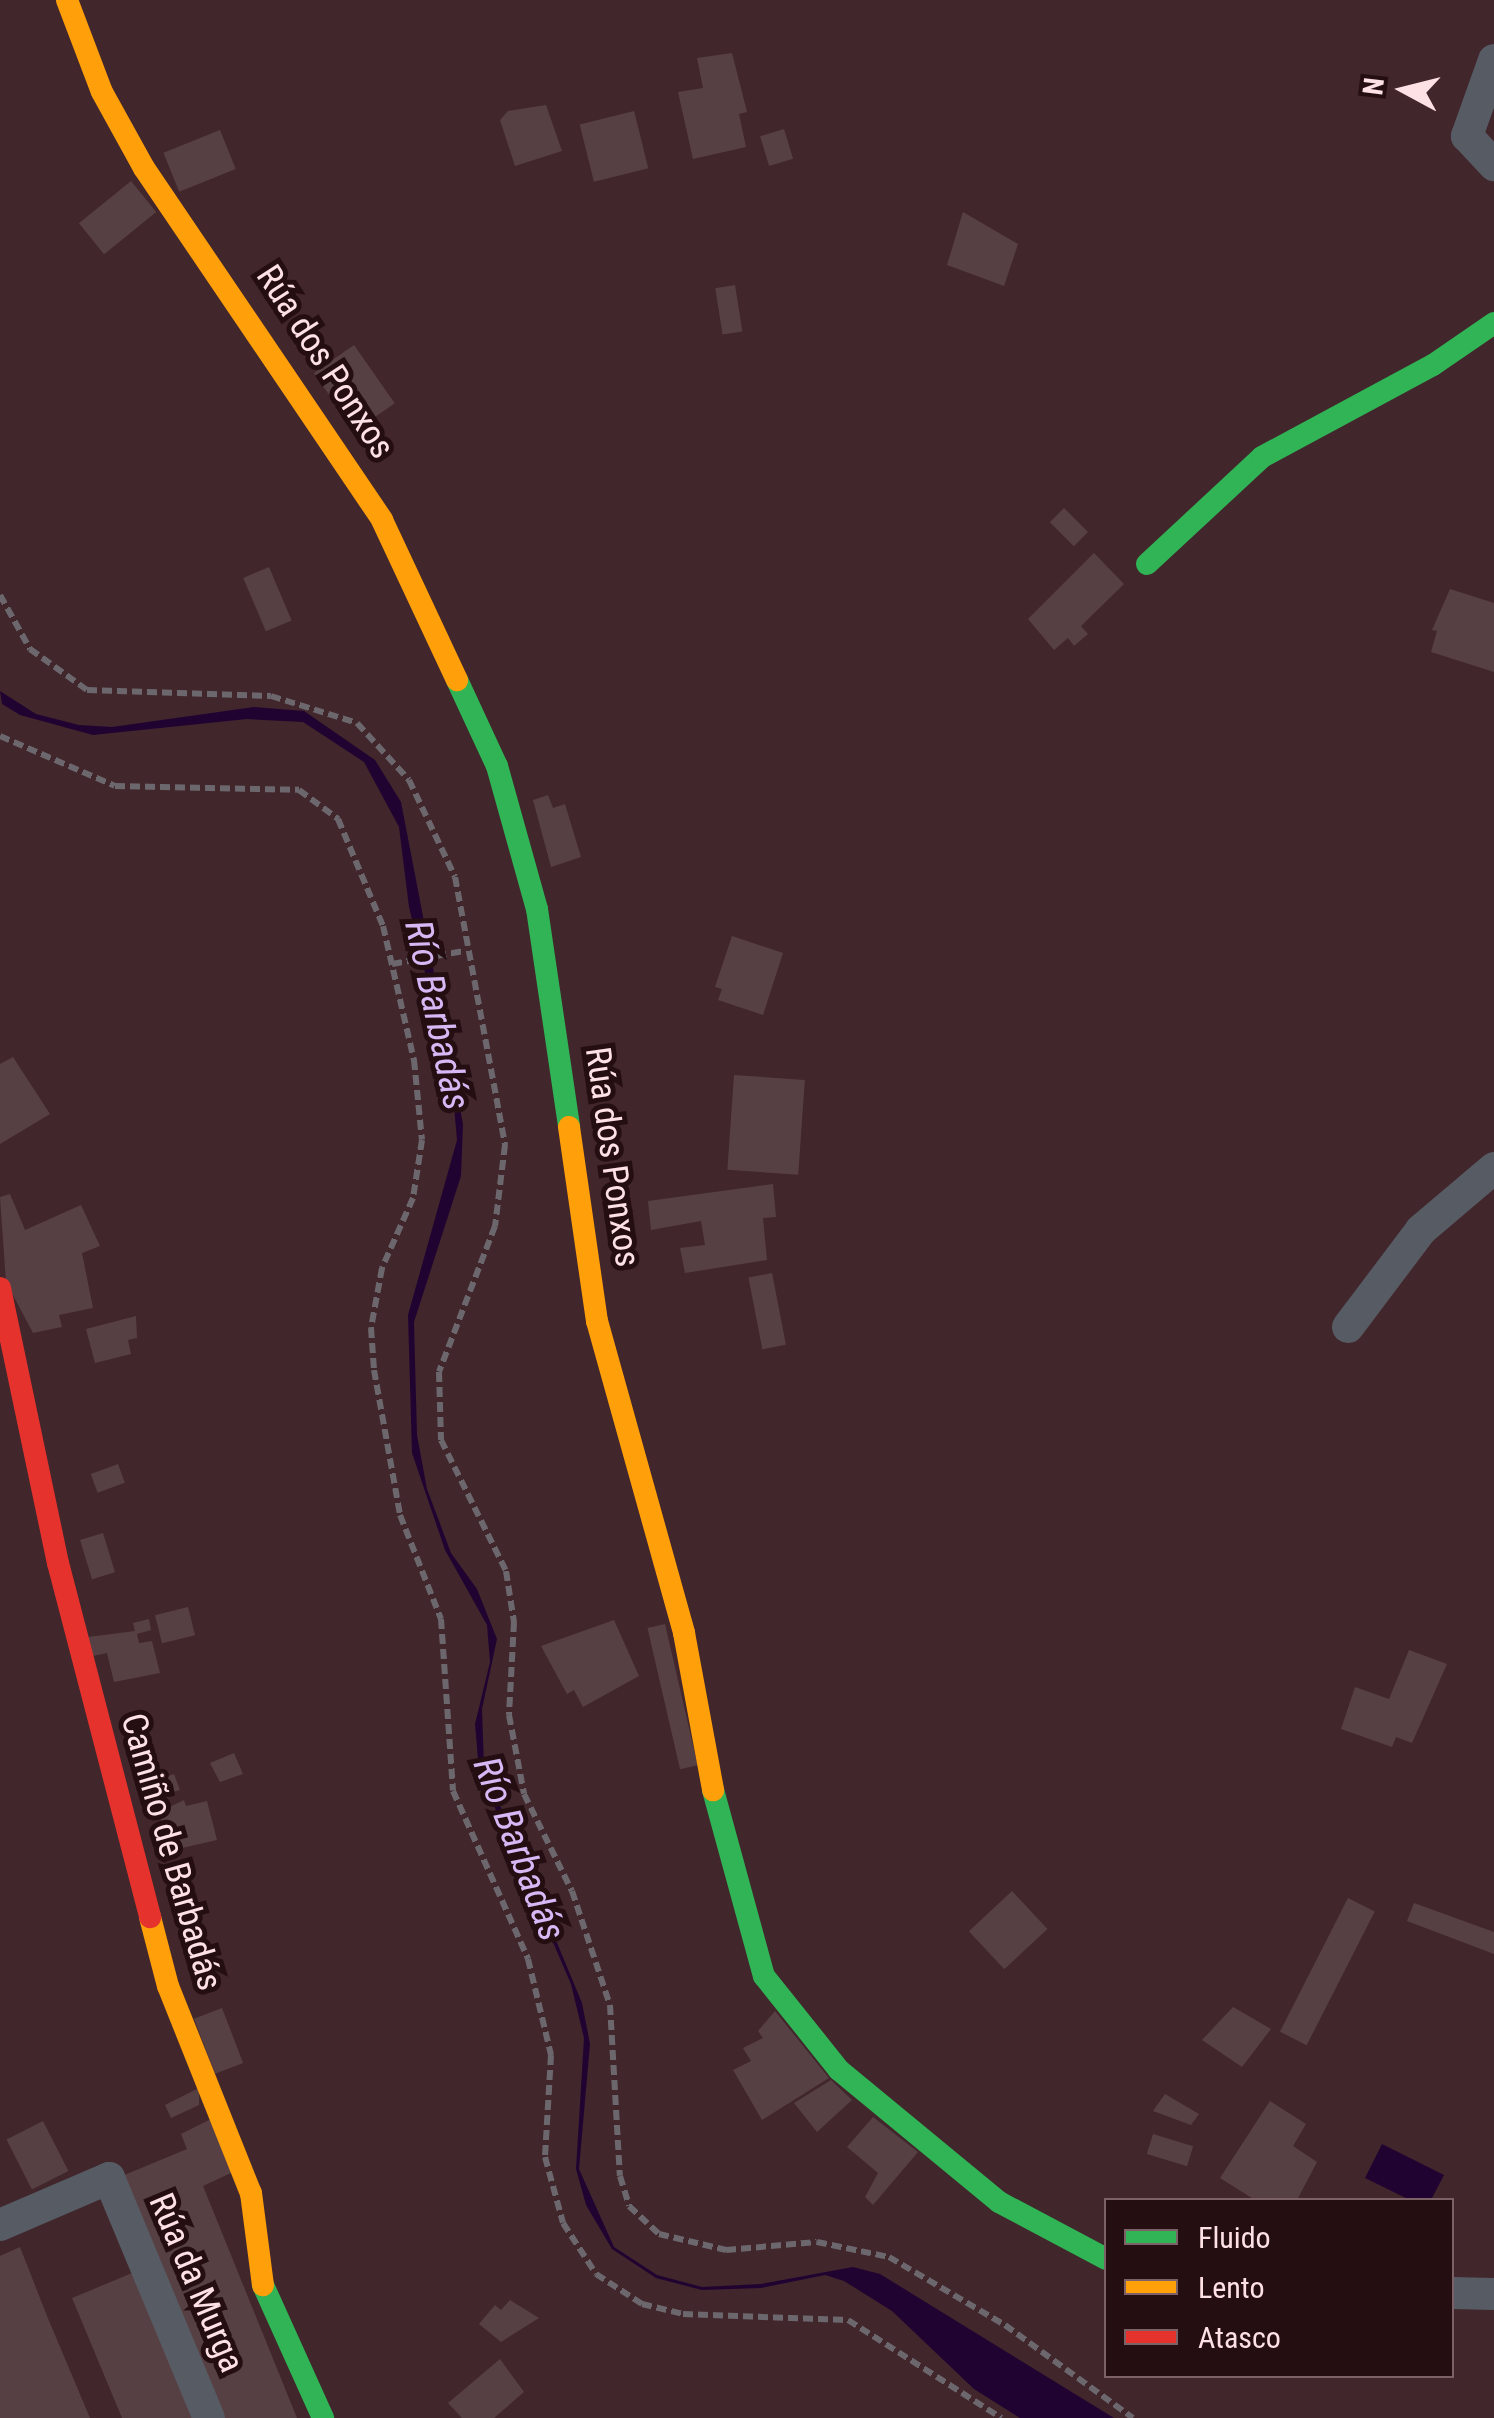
<!DOCTYPE html>
<html>
<head>
<meta charset="utf-8">
<style>
  body { margin:0 }
  #map { position:relative; width:1494px; height:2418px; overflow:hidden; background:#41262c; font-family:"Roboto Condensed",sans-serif }
  div>[style] { position:absolute }
  .water>* { inset:0; background:#210331 }
  .building>* { inset:0; background:#574044; transform-origin:0 0 }
  .path>* { height:6px; margin-top:-3px; transform-origin:0; background:repeating-linear-gradient(90deg,#6b676d 0 10px,transparent 0 15px) }
  .street>* { height:32px; margin:-16px; padding:0 16px; transform-origin:16px; border-radius:16px; background:#575b63 }
  .fast>* { height:22px; margin:-11px; padding:0 11px; transform-origin:11px; border-radius:11px; background:#30b455 }
  .slow>* { height:22px; margin:-11px; padding:0 11px; transform-origin:11px; border-radius:11px; background:#ff9f0a }
  .jam>* { height:22px; margin:-11px; padding:0 11px; transform-origin:11px; border-radius:11px; background:#e5322d }
  span { translate:-50% -50%; white-space:nowrap; text-align:center; line-height:1.15; -webkit-text-stroke:10px #250e12; paint-order:stroke }
  .street-label { font-size:35px; color:#fee1e5 }
  .water-label { font-size:38px; color:#d7b7f4; font-style:italic }
  .legend { position:absolute; left:1104px; top:2198px; width:350px; height:180px; box-sizing:border-box; background:#250e12; border:2px solid #7c6266; margin:0; padding:12px 18px; list-style:none; font-size:30px; color:#fee1e5 }
  .legend li { display:flex; align-items:center; gap:20px; height:50px }
  .legend b { width:50px; border:2px solid #7c6266 }
  .north { position:absolute; left:1354px; top:40px; width:100px; height:100px; -webkit-text-stroke:8px #250e12; paint-order:stroke; rotate:277deg; font-size:28px; font-weight:700; line-height:40px; text-align:center; color:#fee1e5 }
  .north::after { content:''; display:block; margin:auto; width:35px; height:45px; background:#fee1e5; clip-path:polygon(50% 0,100% 100%,50% 72%,0 100%) }
</style>
</head>
<body>
<div id="map">
  <div class="water">
    <i style="clip-path:polygon(0 691px,36px 714px,79px 725px,112px 727px,254px 707px,304px 711px,375px 760px,401px 802px,463px 1124px,461px 1176px,414px 1322px,417px 1435px,427px 1489px,451px 1553px,477px 1589px,497px 1639px,482px 1709px,484px 1767px,582px 2003px,590px 2044px,579px 2169px,614px 2247px,657px 2275px,702px 2287px,761px 2284px,853px 2267px,880px 2274px,1114px 2418px,1020px 2418px,974px 2389px,892px 2311px,844px 2281px,825px 2275px,761px 2288px,702px 2290px,656px 2278px,612px 2249px,586px 2205px,576px 2169px,584px 2038px,571px 1984px,479px 1771px,475px 1724px,490px 1662px,487px 1625px,445px 1550px,412px 1453px,408px 1315px,457px 1140px,452px 1083px,409px 907px,399px 827px,364px 762px,303px 722px,247px 719px,93px 735px,20px 715px,2px 704px)"></i>
    <i style="clip-path:polygon(1382px 2144px,1444px 2175px,1431px 2200px,1410px 2200px,1365px 2178px)"></i>
  </div>
  <div class="building">
    <i style="clip-path:polygon(732px 53px,747px 112px,739px 114px,746px 147px,693px 159px,678px 92px,703px 88px,697px 58px)"></i>
    <i style="clip-path:polygon(546px 105px,562px 151px,515px 166px,500px 120px,508px 111px)"></i>
    <i style="left:634px;top:111px;width:59px;height:56px;rotate:76deg"></i>
    <i style="left:784px;top:129px;width:31px;height:25px;rotate:73deg"></i>
    <i style="left:220px;top:130px;width:42px;height:61px;rotate:68deg"></i>
    <i style="left:131px;top:181px;width:40px;height:67px;rotate:51deg"></i>
    <i style="clip-path:polygon(963px 212px,1018px 244px,1004px 286px,947px 265px)"></i>
    <i style="left:735px;top:285px;width:47px;height:20px;rotate:81deg"></i>
    <i style="left:354px;top:345px;width:71px;height:49px;rotate:55deg"></i>
    <i style="left:1064px;top:508px;width:34px;height:20px;rotate:45deg"></i>
    <i style="clip-path:polygon(1094px 553px,1124px 584px,1081px 626px,1088px 634px,1074px 646px,1068px 638px,1054px 650px,1028px 619px)"></i>
    <i style="left:269px;top:567px;width:58px;height:28px;rotate:67deg"></i>
    <i style="clip-path:polygon(1450px 589px,1494px 603px,1494px 672px,1431px 652px,1437px 631px,1432px 630px)"></i>
    <i style="clip-path:polygon(548px 795px,553px 808px,565px 804px,581px 857px,551px 867px,533px 800px)"></i>
    <i style="clip-path:polygon(732px 936px,783px 953px,763px 1015px,718px 1000px,722px 989px,715px 987px)"></i>
    <i style="clip-path:polygon(13px 1057px,50px 1114px,0 1144px,0 1064px)"></i>
    <i style="left:734px;top:1075px;width:71px;height:95px;rotate:4deg"></i>
    <i style="clip-path:polygon(773px 1184px,776px 1217px,763px 1218px,767px 1260px,685px 1273px,680px 1248px,705px 1245px,701px 1221px,651px 1230px,648px 1201px)"></i>
    <i style="clip-path:polygon(10px 1194px,25px 1230px,81px 1205px,100px 1246px,82px 1253px,93px 1308px,59px 1315px,62px 1327px,33px 1333px,6px 1282px,0 1197px)"></i>
    <i style="left:772px;top:1273px;width:73px;height:24px;rotate:79deg"></i>
    <i style="clip-path:polygon(136px 1316px,137px 1338px,128px 1340px,131px 1354px,95px 1363px,86px 1329px)"></i>
    <i style="left:118px;top:1464px;width:20px;height:29px;rotate:70deg"></i>
    <i style="left:103px;top:1533px;width:41px;height:24px;rotate:73deg"></i>
    <i style="left:188px;top:1607px;width:29px;height:34px;rotate:76deg"></i>
    <i style="clip-path:polygon(149px 1619px,151px 1630px,137px 1634px,139px 1643px,152px 1641px,160px 1673px,114px 1682px,107px 1653px,93px 1656px,88px 1637px,135px 1631px,133px 1623px)"></i>
    <i style="clip-path:polygon(614px 1620px,639px 1676px,583px 1707px,574px 1690px,567px 1694px,541px 1646px)"></i>
    <i style="left:665px;top:1624px;width:145px;height:18px;rotate:77deg"></i>
    <i style="clip-path:polygon(1409px 1650px,1447px 1664px,1412px 1743px,1396px 1737px,1392px 1747px,1341px 1729px,1355px 1687px,1389px 1699px)"></i>
    <i style="clip-path:polygon(234px 1753px,243px 1774px,220px 1782px,210px 1763px)"></i>
    <i style="clip-path:polygon(174px 1774px,180px 1790px,143px 1800px,141px 1785px)"></i>
    <i style="clip-path:polygon(184px 1800px,186px 1806px,207px 1801px,217px 1840px,169px 1851px,159px 1812px)"></i>
    <i style="left:1012px;top:1891px;width:52px;height:59px;rotate:47deg"></i>
    <i style="left:1348px;top:1898px;width:30px;height:150px;rotate:27deg"></i>
    <i style="clip-path:polygon(1414px 1903px,1494px 1932px,1494px 1954px,1407px 1921px)"></i>
    <i style="clip-path:polygon(1233px 2007px,1271px 2029px,1242px 2067px,1202px 2040px)"></i>
    <i style="left:222px;top:2008px;width:59px;height:30px;rotate:69deg"></i>
    <i style="clip-path:polygon(775px 2011px,829px 2078px,762px 2120px,733px 2070px,751px 2061px,743px 2048px,763px 2038px,758px 2031px)"></i>
    <i style="clip-path:polygon(831px 2080px,852px 2100px,817px 2132px,794px 2103px)"></i>
    <i style="clip-path:polygon(199px 2088px,199px 2105px,171px 2118px,165px 2105px)"></i>
    <i style="clip-path:polygon(1165px 2094px,1199px 2114px,1191px 2125px,1153px 2111px)"></i>
    <i style="clip-path:polygon(1270px 2101px,1306px 2124px,1293px 2146px,1317px 2162px,1297px 2200px,1255px 2200px,1220px 2178px)"></i>
    <i style="clip-path:polygon(873px 2117px,918px 2152px,873px 2205px,865px 2197px,878px 2173px,847px 2147px)"></i>
    <i style="clip-path:polygon(211px 2119px,233px 2172px,203px 2186px,297px 2418px,223px 2418px,122px 2176px,187px 2149px,181px 2134px)"></i>
    <i style="left:43px;top:2121px;width:56px;height:41px;rotate:63deg"></i>
    <i style="left:1153px;top:2134px;width:42px;height:21px;rotate:17deg"></i>
    <i style="clip-path:polygon(20px 2247px,47px 2316px,90px 2418px,0 2418px,0 2256px)"></i>
    <i style="clip-path:polygon(137px 2271px,196px 2418px,122px 2418px,72px 2298px)"></i>
    <i style="clip-path:polygon(510px 2300px,539px 2318px,501px 2342px,479px 2324px,495px 2305px,501px 2310px)"></i>
    <i style="clip-path:polygon(500px 2359px,524px 2392px,494px 2418px,462px 2418px,448px 2403px)"></i>
  </div>
  <div class="path">
    <i style="left:0;top:595px;width:62px;rotate:60.9deg"></i>
    <i style="left:30px;top:649px;width:70px;rotate:35.7deg"></i>
    <i style="left:87px;top:690px;width:184px;rotate:1.9deg"></i>
    <i style="left:271px;top:696px;width:90px;rotate:17.4deg"></i>
    <i style="left:357px;top:723px;width:77px;rotate:47.6deg"></i>
    <i style="left:409px;top:780px;width:107px;rotate:64.6deg"></i>
    <i style="left:455px;top:877px;width:273px;rotate:79.4deg"></i>
    <i style="left:505px;top:1145px;width:82px;rotate:97deg"></i>
    <i style="left:495px;top:1226px;width:156px;rotate:111deg"></i>
    <i style="left:439px;top:1372px;width:68px;rotate:88.3deg"></i>
    <i style="left:441px;top:1440px;width:146px;rotate:63.6deg"></i>
    <i style="left:506px;top:1571px;width:52px;rotate:81.1deg"></i>
    <i style="left:514px;top:1622px;width:93px;rotate:93.1deg"></i>
    <i style="left:509px;top:1715px;width:80px;rotate:79.2deg"></i>
    <i style="left:524px;top:1794px;width:108px;rotate:63.7deg"></i>
    <i style="left:572px;top:1891px;width:120px;rotate:71.6deg"></i>
    <i style="left:610px;top:2005px;width:171px;rotate:86.7deg"></i>
    <i style="left:620px;top:2176px;width:31px;rotate:73deg"></i>
    <i style="left:629px;top:2206px;width:41px;rotate:43deg"></i>
    <i style="left:659px;top:2234px;width:69px;rotate:13.4deg"></i>
    <i style="left:726px;top:2250px;width:91px;rotate:-5deg"></i>
    <i style="left:817px;top:2242px;width:74px;rotate:11.8deg"></i>
    <i style="left:889px;top:2257px;width:134px;rotate:30.4deg"></i>
    <i style="left:1005px;top:2325px;width:158px;rotate:36deg"></i>
    <i style="left:0;top:736px;width:125px;rotate:23.5deg"></i>
    <i style="left:115px;top:786px;width:184px;rotate:1.2deg"></i>
    <i style="left:299px;top:790px;width:49px;rotate:36.6deg"></i>
    <i style="left:338px;top:819px;width:116px;rotate:67.2deg"></i>
    <i style="left:383px;top:926px;width:138px;rotate:77deg"></i>
    <i style="left:414px;top:1060px;width:80px;rotate:84.3deg"></i>
    <i style="left:422px;top:1140px;width:59px;rotate:98.8deg"></i>
    <i style="left:413px;top:1198px;width:77px;rotate:113.9deg"></i>
    <i style="left:382px;top:1268px;width:61px;rotate:100.4deg"></i>
    <i style="left:371px;top:1328px;width:42px;rotate:85.9deg"></i>
    <i style="left:374px;top:1370px;width:147px;rotate:79.8deg"></i>
    <i style="left:400px;top:1515px;width:112px;rotate:68.5deg"></i>
    <i style="left:441px;top:1619px;width:172px;rotate:86deg"></i>
    <i style="left:453px;top:1791px;width:184px;rotate:65.9deg"></i>
    <i style="left:528px;top:1959px;width:99px;rotate:76.5deg"></i>
    <i style="left:551px;top:2055px;width:102px;rotate:93.4deg"></i>
    <i style="left:545px;top:2157px;width:68px;rotate:74.7deg"></i>
    <i style="left:563px;top:2223px;width:61px;rotate:57.1deg"></i>
    <i style="left:596px;top:2274px;width:55px;rotate:33.1deg"></i>
    <i style="left:642px;top:2304px;width:42px;rotate:13.7deg"></i>
    <i style="left:683px;top:2314px;width:165px;rotate:2.1deg"></i>
    <i style="left:848px;top:2320px;width:182px;rotate:32.6deg"></i>
    <i style="left:392px;top:964px;width:73px;rotate:-10.2deg"></i>
  </div>
  <div class="street">
    <i style="left:1494px;top:60px;width:81px;rotate:109.6deg"></i>
    <i style="left:1467px;top:136px;width:40px;rotate:47deg"></i>
    <i style="left:1348px;top:1327px;width:121px;rotate:-53deg"></i>
    <i style="left:1421px;top:1230px;width:96px;rotate:-40.3deg"></i>
    <i style="left:0;top:2225px;width:119px;rotate:-23.3deg"></i>
    <i style="left:109px;top:2178px;width:260px;rotate:67.4deg"></i>
    <i style="left:1452px;top:2293px;width:42px;rotate:1.4deg"></i>
  </div>
  <div class="fast">
    <i style="left:1147px;top:564px;width:157px;rotate:-42.9deg"></i>
    <i style="left:1262px;top:457px;width:194px;rotate:-28.3deg"></i>
    <i style="left:1433px;top:365px;width:74px;rotate:-34.5deg"></i>
    <i style="left:457px;top:680px;width:95px;rotate:65.1deg"></i>
    <i style="left:497px;top:766px;width:148px;rotate:74.4deg"></i>
    <i style="left:537px;top:909px;width:220px;rotate:81.6deg"></i>
    <i style="left:713px;top:1790px;width:193px;rotate:74.7deg"></i>
    <i style="left:764px;top:1976px;width:120px;rotate:51.4deg"></i>
    <i style="left:839px;top:2070px;width:207px;rotate:39.5deg"></i>
    <i style="left:999px;top:2202px;width:121px;rotate:28deg"></i>
    <i style="left:263px;top:2285px;width:146px;rotate:65.7deg"></i>
  </div>
  <div class="slow">
    <i style="left:67px;top:0;width:98px;rotate:69.2deg"></i>
    <i style="left:102px;top:92px;width:87px;rotate:61.1deg"></i>
    <i style="left:144px;top:168px;width:425px;rotate:55.9deg"></i>
    <i style="left:382px;top:520px;width:177px;rotate:64.9deg"></i>
    <i style="left:569px;top:1127px;width:196px;rotate:81.8deg"></i>
    <i style="left:597px;top:1321px;width:324px;rotate:74.4deg"></i>
    <i style="left:684px;top:1633px;width:160px;rotate:79.5deg"></i>
    <i style="left:150px;top:1917px;width:71px;rotate:75.4deg"></i>
    <i style="left:168px;top:1986px;width:223px;rotate:68.2deg"></i>
    <i style="left:251px;top:2193px;width:93px;rotate:82.6deg"></i>
  </div>
  <div class="jam">
    <i style="left:0;top:1288px;width:281px;rotate:78.1deg"></i>
    <i style="left:58px;top:1563px;width:366px;rotate:75.4deg"></i>
  </div>
  <div class="street-label">
    <span style="left:325px;top:362px;rotate:57deg">Rúa dos Ponxos</span>
    <span style="left:612px;top:1157px;rotate:82deg">Rúa dos Ponxos</span>
    <span style="left:171px;top:1852px;rotate:74deg">Camiño de Barbadás</span>
    <span style="left:196px;top:2283px;rotate:67deg">Rúa da Murga</span>
  </div>
  <div class="water-label">
    <span style="left:437px;top:1015px;rotate:78deg">Río Barbadás</span>
    <span style="left:519px;top:1849px;rotate:69deg">Río Barbadás</span>
  </div>
  <ul class="legend">
  <li><b style="height:12px;background:#30b455"></b>Fluido</li>
  <li><b style="height:12px;background:#ff9f0a"></b>Lento</li>
  <li><b style="height:12px;background:#e5322d"></b>Atasco</li>
  </ul>
  <div class="north">N</div>
</div>
</body>
</html>
